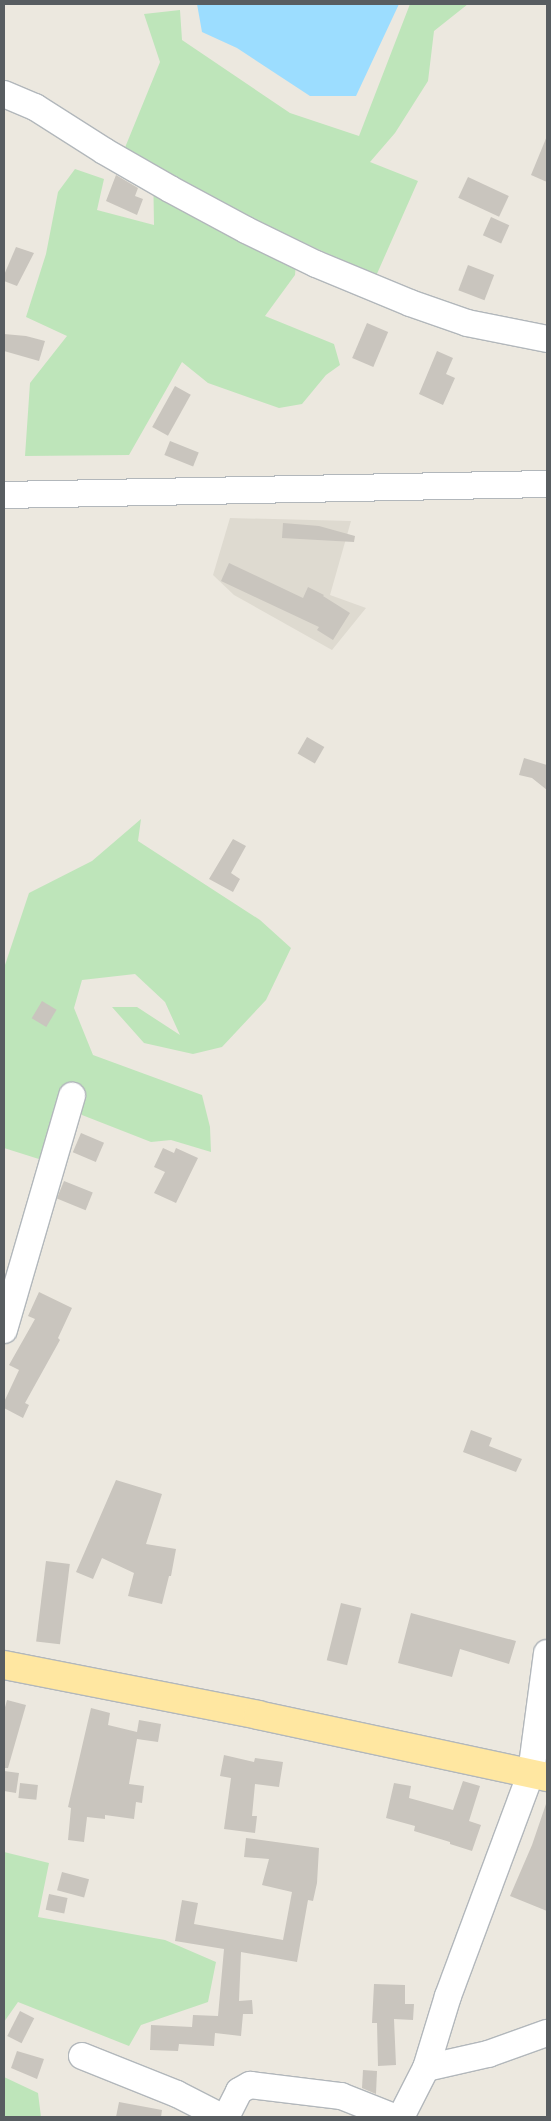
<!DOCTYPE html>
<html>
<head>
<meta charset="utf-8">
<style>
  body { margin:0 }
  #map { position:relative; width:551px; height:2121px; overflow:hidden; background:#ece8df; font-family:Quicksand,sans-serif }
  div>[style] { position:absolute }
  .education>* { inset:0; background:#dedad0 }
  .green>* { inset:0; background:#bee5ba }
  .water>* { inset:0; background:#9cddff }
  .building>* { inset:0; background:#c9c5be; transform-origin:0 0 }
  .roads { filter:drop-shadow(1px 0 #b2b7bb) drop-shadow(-1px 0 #b2b7bb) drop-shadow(0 1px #b2b7bb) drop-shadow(0 -1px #b2b7bb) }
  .minor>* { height:26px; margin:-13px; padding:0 13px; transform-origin:13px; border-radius:13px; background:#fff }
  .major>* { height:28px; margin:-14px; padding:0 14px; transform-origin:14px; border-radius:14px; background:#ffe7a1 }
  span { translate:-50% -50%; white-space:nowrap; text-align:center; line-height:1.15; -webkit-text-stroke:4px #fff; paint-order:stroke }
  .frame { position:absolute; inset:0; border:5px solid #585d61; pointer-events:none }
</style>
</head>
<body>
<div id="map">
  <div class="education">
    <i style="clip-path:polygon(230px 518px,351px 521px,330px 595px,366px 608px,332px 650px,234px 595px,213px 575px)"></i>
  </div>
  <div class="green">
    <i style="clip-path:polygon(410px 4px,468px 4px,434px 31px,428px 81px,395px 133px,370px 162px,418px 181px,376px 276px,298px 240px,295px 275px,265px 316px,334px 344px,340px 365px,326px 375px,302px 404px,279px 408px,208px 383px,182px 362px,129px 455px,25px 456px,30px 383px,67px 336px,26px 317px,46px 254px,58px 192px,75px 169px,104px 179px,97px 210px,154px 225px,153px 166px,124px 150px,160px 62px,144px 14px,180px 10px,182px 40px,290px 113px,359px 136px)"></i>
    <i style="clip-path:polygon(141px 819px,138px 841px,260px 920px,291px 948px,266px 1000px,222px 1047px,193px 1054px,144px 1043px,112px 1007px,137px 1007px,180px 1035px,165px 1002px,135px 974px,82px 980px,74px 1008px,93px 1055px,202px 1095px,210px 1127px,211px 1152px,171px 1140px,151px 1142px,82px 1115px,82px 1096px,42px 1160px,4px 1148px,4px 968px,29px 893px,92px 861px)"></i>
    <i style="clip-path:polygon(4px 1852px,49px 1863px,38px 1917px,165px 1940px,216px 1962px,208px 2002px,141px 2025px,129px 2046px,18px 2002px,4px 2022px)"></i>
    <i style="clip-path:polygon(4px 2077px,38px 2093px,41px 2117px,4px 2117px)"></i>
  </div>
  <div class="water">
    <i style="clip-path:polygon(197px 4px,399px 4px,356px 96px,310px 96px,237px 48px,202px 32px)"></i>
  </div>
  <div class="building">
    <i style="clip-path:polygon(547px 136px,547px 182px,531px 175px)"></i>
    <i style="clip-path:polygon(116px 175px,138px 188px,135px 196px,143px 199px,137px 215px,106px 201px)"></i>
    <i style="left:468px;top:177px;width:45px;height:23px;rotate:25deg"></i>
    <i style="left:491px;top:217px;width:20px;height:20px;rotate:24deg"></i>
    <i style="clip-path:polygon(16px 247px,34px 253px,17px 286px,4px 281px,4px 275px)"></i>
    <i style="left:468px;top:265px;width:28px;height:27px;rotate:21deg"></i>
    <i style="left:367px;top:323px;width:23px;height:38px;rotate:23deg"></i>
    <i style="clip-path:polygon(4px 334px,26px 336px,45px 341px,39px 361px,4px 351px)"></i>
    <i style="clip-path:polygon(437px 351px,453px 358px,446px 374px,455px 378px,443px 405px,419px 394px)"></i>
    <i style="left:175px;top:386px;width:18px;height:47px;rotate:29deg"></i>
    <i style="left:170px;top:441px;width:31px;height:15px;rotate:22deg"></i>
    <i style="clip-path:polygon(283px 523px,319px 526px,355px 536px,354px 542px,282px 538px)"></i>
    <i style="clip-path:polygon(229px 563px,303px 598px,308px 587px,324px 595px,323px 596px,350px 613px,333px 640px,317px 630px,319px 627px,221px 581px)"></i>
    <i style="left:307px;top:737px;width:20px;height:19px;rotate:30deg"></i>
    <i style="clip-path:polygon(524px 758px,547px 765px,547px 790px,532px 778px,519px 775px)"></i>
    <i style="clip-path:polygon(233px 839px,246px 846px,231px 873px,240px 879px,233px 892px,209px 879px)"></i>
    <i style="left:42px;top:1001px;width:17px;height:20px;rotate:31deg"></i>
    <i style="left:81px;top:1133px;width:25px;height:21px;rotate:23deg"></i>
    <i style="clip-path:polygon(163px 1148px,174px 1153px,176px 1148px,198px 1158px,176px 1203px,154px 1193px,165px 1172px,154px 1167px)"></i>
    <i style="left:64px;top:1181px;width:31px;height:19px;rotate:22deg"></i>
    <i style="clip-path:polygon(39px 1292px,72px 1308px,58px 1338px,60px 1340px,25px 1403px,29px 1405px,23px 1418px,4px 1408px,4px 1402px,19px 1370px,9px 1365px,35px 1319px,28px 1316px)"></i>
    <i style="clip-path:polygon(471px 1430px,492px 1438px,489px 1446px,522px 1459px,516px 1472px,463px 1452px)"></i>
    <i style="clip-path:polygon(116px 1480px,162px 1494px,146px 1544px,176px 1549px,171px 1576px,169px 1576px,162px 1604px,128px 1596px,134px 1573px,102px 1558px,93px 1579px,76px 1572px)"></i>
    <i style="left:46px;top:1561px;width:24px;height:81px;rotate:7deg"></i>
    <i style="left:341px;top:1603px;width:21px;height:59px;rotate:14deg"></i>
    <i style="clip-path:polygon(411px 1613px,516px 1641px,509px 1664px,460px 1649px,452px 1677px,398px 1663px)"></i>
    <i style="clip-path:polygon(7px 1700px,26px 1705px,8px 1768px,4px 1768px,4px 1711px)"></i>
    <i style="clip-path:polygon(91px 1708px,110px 1713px,108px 1725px,137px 1732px,139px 1720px,161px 1724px,158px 1742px,137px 1739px,129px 1784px,144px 1786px,142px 1803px,136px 1802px,134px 1819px,105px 1815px,105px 1819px,87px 1817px,84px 1842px,68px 1840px,71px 1808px,68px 1807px)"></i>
    <i style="clip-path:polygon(224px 1755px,254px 1762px,255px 1758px,283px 1762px,279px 1787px,255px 1784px,252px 1816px,257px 1816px,255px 1833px,224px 1829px,231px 1778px,220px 1776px)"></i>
    <i style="clip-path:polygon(4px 1771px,19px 1773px,16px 1793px,4px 1791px)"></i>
    <i style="clip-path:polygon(463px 1781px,480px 1786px,469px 1821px,481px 1825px,472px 1851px,450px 1844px,450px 1842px,414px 1831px,415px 1826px,386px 1818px,394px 1783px,411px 1786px,409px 1798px,453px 1810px)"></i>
    <i style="left:20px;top:1783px;width:18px;height:15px;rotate:6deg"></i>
    <i style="clip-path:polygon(546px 1804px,547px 1805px,547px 1911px,510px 1896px,532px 1845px)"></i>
    <i style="clip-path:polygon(246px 1838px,319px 1848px,317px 1883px,313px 1901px,308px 1900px,297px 1962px,241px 1952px,239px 2001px,252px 2000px,253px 2014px,243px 2014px,241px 2036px,215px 2033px,214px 2046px,179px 2044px,178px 2051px,150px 2050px,151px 2025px,192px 2027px,193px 2015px,218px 2016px,224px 1949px,175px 1941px,182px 1900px,198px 1903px,194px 1924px,283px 1940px,292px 1892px,262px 1885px,269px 1859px,244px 1857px)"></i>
    <i style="left:62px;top:1872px;width:28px;height:19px;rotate:15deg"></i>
    <i style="left:49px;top:1894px;width:19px;height:16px;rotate:12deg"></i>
    <i style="clip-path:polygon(374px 1984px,405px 1985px,405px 2004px,414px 2004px,413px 2020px,394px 2019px,396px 2065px,378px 2066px,377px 2023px,372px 2023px)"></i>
    <i style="left:20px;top:2011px;width:16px;height:28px;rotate:27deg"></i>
    <i style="clip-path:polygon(17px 2051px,44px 2059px,37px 2079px,11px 2068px)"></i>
    <i style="clip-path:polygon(363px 2070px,377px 2071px,376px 2094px,362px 2088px)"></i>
    <i style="clip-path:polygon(119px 2102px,162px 2110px,161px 2117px,116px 2117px)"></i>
  </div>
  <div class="roads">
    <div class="minor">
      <i style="left:4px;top:94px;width:34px;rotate:23deg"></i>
      <i style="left:35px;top:107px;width:82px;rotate:32.5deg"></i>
      <i style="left:104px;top:151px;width:76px;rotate:29.9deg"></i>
      <i style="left:170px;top:189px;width:86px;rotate:28.3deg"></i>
      <i style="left:246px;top:230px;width:78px;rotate:25.9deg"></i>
      <i style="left:316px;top:264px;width:102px;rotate:22.5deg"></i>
      <i style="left:410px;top:303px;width:60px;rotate:19.3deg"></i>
      <i style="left:467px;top:323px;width:82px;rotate:11.3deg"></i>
      <i style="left:4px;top:495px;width:543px;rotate:-1.16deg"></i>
      <i style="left:4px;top:1330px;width:244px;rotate:-73.8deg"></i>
      <i style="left:82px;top:2056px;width:102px;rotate:21.8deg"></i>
      <i style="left:177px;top:2094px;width:51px;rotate:27.1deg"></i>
      <i style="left:426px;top:2068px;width:64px;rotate:-12.7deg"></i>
      <i style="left:488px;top:2054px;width:63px;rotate:-19.6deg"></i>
      <i style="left:226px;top:2117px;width:29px;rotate:-63deg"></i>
      <i style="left:239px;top:2091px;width:13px;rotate:-29deg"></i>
      <i style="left:250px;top:2085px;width:92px;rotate:6.9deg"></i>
      <i style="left:341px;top:2096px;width:57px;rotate:21.6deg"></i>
      <i style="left:401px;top:2117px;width:55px;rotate:-63deg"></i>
      <i style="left:426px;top:2068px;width:75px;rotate:-73deg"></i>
      <i style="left:448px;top:1996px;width:238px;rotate:-69.6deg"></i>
      <i style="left:531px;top:1773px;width:121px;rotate:-82.4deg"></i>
    </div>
    <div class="major">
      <i style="left:4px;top:1665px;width:259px;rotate:11.1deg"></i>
      <i style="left:258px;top:1715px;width:296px;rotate:12.1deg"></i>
    </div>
  </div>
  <div class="frame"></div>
</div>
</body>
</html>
